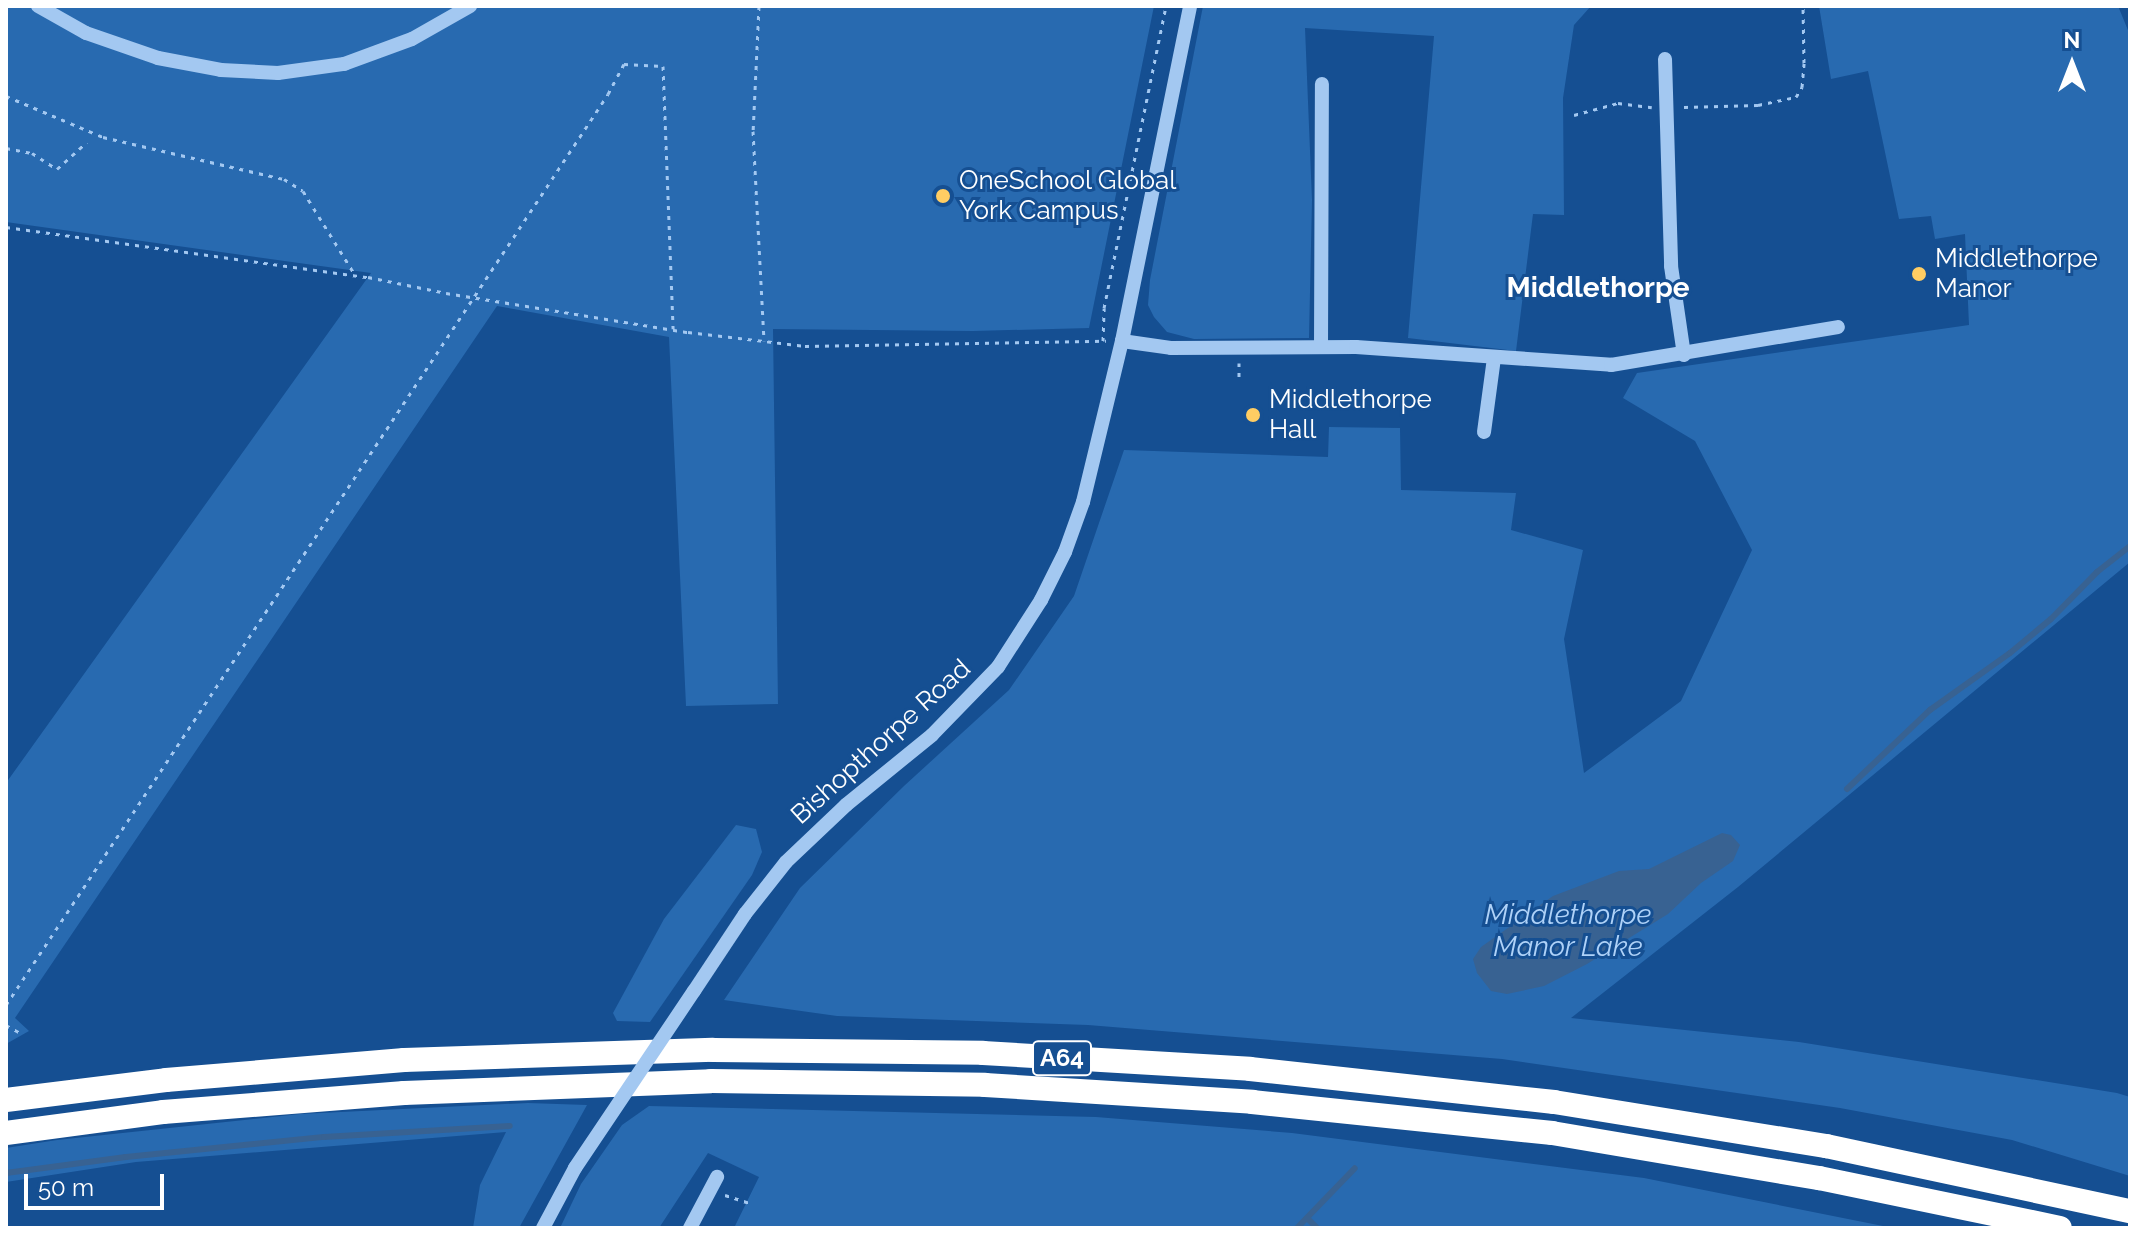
<!DOCTYPE html>
<html>
<head>
<meta charset="utf-8">
<style>
  body { margin:0 }
  #map { position:relative; width:2136px; height:1234px; overflow:hidden; background:#154f92; font-family:Raleway,sans-serif }
  div>[style] { position:absolute }
  .green>* { inset:0; background:#286ab0 }
  .water>* { inset:0; background:#386292 }
  .stream>* { height:6px; margin:-3px; padding:0 3px; transform-origin:3px; border-radius:3px; background:#386292 }
  .path>* { height:3px; margin-top:-1.5px; transform-origin:0; background:repeating-linear-gradient(90deg,#a3c8f1 0 4px,transparent 0 10px) }
  .minor>* { height:14px; margin:-7px; padding:0 7px; transform-origin:7px; border-radius:7px; background:#a3c8f1 }
  .highway>* { height:24px; margin:-12px; padding:0 12px; transform-origin:12px; border-radius:12px; background:#fff }
  .minor-bridge>* { height:14px; margin:-7px; padding:0 7px; transform-origin:7px; border-radius:7px; background:#a3c8f1 }
  .dots>* { width:22px; height:22px; translate:-50% -50%; box-sizing:border-box; border:4px solid #154f92; border-radius:50% }
  span { translate:-50% -50%; white-space:nowrap; text-align:center; line-height:1.15; -webkit-text-stroke:6px #154f92; paint-order:stroke }
  .shield-label span { padding:2px 6px; background:#154f92; border:2px solid; border-radius:6px; -webkit-text-stroke-width:0 }
  .shield-label { font-size:24px; color:#fff; font-weight:700 }
  .poi-label { font-size:26px; color:#fff }
  .left { translate:0 -50%; text-align:left }
  .street-label { font-size:26px; color:#fff }
  .neighbourhood-label { font-size:28px; color:#fff; font-weight:700 }
  .water-label { font-size:28px; color:#afd2f8; font-style:italic }
  .frame { position:absolute; inset:0; border:8px solid #fff; pointer-events:none }
  .north { position:absolute; left:2032px; top:24px; width:80px; height:80px; -webkit-text-stroke:6px #154f92; paint-order:stroke; rotate:0deg; font-size:22px; font-weight:700; line-height:32px; text-align:center; color:#fff }
  .north::after { content:''; display:block; margin:auto; width:28px; height:36px; background:#fff; clip-path:polygon(50% 0,100% 100%,50% 72%,0 100%) }
  .scale { position:absolute; left:24px; top:1174px; width:140px; height:36px; box-sizing:border-box; border:4px solid #fff; border-top:0; padding-left:10px; font-size:24px; line-height:28px; white-space:nowrap; color:#fff; -webkit-text-stroke:6px #154f92; paint-order:stroke }
</style>
</head>
<body>
<div id="map">
  <div class="green">
    <i style="clip-path:polygon(6px 6px,1154px 6px,1089px 328px,973px 331px,773px 329px,778px 704px,686px 706px,669px 337px,497px 306px,15px 1018px,29px 1031px,6px 1044px,6px 783px,371px 273px,6px 222px)"></i>
    <i style="clip-path:polygon(1203px 6px,1591px 6px,1574px 25px,1563px 98px,1564px 215px,1533px 214px,1516px 351px,1408px 338px,1434px 36px,1305px 28px,1312px 200px,1309px 338px,1194px 339px,1167px 332px,1154px 317px,1148px 305px,1150px 280px)"></i>
    <i style="clip-path:polygon(1819px 6px,2118px 6px,2130px 35px,2130px 562px,1738px 887px,1571px 1018px,1799px 1042px,2117px 1093px,2130px 1097px,2130px 1176px,2012px 1140px,1840px 1108px,1502px 1059px,1088px 1025px,837px 1016px,724px 1000px,800px 888px,904px 786px,1009px 690px,1074px 596px,1124px 450px,1328px 457px,1329px 427px,1400px 428px,1401px 490px,1516px 493px,1511px 530px,1583px 550px,1564px 639px,1584px 773px,1681px 701px,1752px 550px,1695px 441px,1623px 398px,1637px 373px,1969px 325px,1965px 234px,1935px 239px,1931px 216px,1899px 219px,1868px 71px,1831px 79px)"></i>
    <i style="clip-path:polygon(736px 825px,756px 829px,762px 852px,752px 875px,650px 1022px,617px 1021px,613px 1013px,664px 919px)"></i>
    <i style="clip-path:polygon(528px 1103px,587px 1105px,519px 1228px,473px 1228px,480px 1185px,506px 1132px,136px 1162px,6px 1182px,6px 1148px,57px 1140px,300px 1114px)"></i>
    <i style="clip-path:polygon(649px 1106px,1096px 1117px,1292px 1133px,1644px 1178px,1893px 1228px,734px 1228px,759px 1177px,708px 1153px,659px 1228px,560px 1228px,581px 1184px,622px 1125px)"></i>
  </div>
  <div class="water">
    <i style="clip-path:polygon(1722px 833px,1731px 835px,1740px 845px,1733px 861px,1701px 883px,1668px 914px,1587px 964px,1544px 986px,1507px 994px,1491px 991px,1477px 973px,1473px 959px,1481px 947px,1553px 896px,1619px 871px,1649px 869px)"></i>
  </div>
  <div class="stream">
    <i style="left:1847px;top:789px;width:115px;rotate:-43.6deg"></i>
    <i style="left:1930px;top:710px;width:98px;rotate:-35.5deg"></i>
    <i style="left:2010px;top:653px;width:53px;rotate:-39.7deg"></i>
    <i style="left:2051px;top:619px;width:66px;rotate:-45.6deg"></i>
    <i style="left:2097px;top:572px;width:42px;rotate:-38.2deg"></i>
    <i style="left:6px;top:1173px;width:121px;rotate:-7.6deg"></i>
    <i style="left:126px;top:1157px;width:199px;rotate:-5.8deg"></i>
    <i style="left:324px;top:1137px;width:186px;rotate:-3.4deg"></i>
    <i style="left:1307px;top:1218px;width:14px;rotate:45deg"></i>
    <i style="left:1297px;top:1228px;width:83px;rotate:-46deg"></i>
  </div>
  <div class="path">
    <i style="left:759px;top:6px;width:125px;rotate:92.7deg"></i>
    <i style="left:753px;top:131px;width:210px;rotate:87deg"></i>
    <i style="left:6px;top:96px;width:105px;rotate:22.9deg"></i>
    <i style="left:103px;top:137px;width:186px;rotate:13.1deg"></i>
    <i style="left:284px;top:179px;width:22px;rotate:32deg"></i>
    <i style="left:303px;top:191px;width:99px;rotate:58.2deg"></i>
    <i style="left:1684px;top:107px;width:74px;rotate:-1.5deg"></i>
    <i style="left:1758px;top:105px;width:39px;rotate:-12deg"></i>
    <i style="left:1796px;top:97px;width:12px;rotate:-59deg"></i>
    <i style="left:1802px;top:87px;width:24px;rotate:-85deg"></i>
    <i style="left:1804px;top:63px;width:57px;rotate:-91deg"></i>
    <i style="left:1574px;top:115px;width:46px;rotate:-15.3deg"></i>
    <i style="left:1618px;top:103px;width:34px;rotate:7deg"></i>
    <i style="left:6px;top:148px;width:26px;rotate:11deg"></i>
    <i style="left:32px;top:153px;width:30px;rotate:33deg"></i>
    <i style="left:57px;top:169px;width:40px;rotate:-42deg"></i>
    <i style="left:6px;top:227px;width:365px;rotate:7.9deg"></i>
    <i style="left:368px;top:277px;width:80px;rotate:11.6deg"></i>
    <i style="left:446px;top:293px;width:245px;rotate:9.2deg"></i>
    <i style="left:688px;top:332px;width:118px;rotate:6.8deg"></i>
    <i style="left:805px;top:346px;width:301px;rotate:-1deg"></i>
    <i style="left:1103px;top:341px;width:33px;rotate:-88deg"></i>
    <i style="left:1104px;top:308px;width:308px;rotate:-78.4deg"></i>
    <i style="left:1239px;top:363px;width:16px;rotate:90deg"></i>
    <i style="left:6px;top:1005px;width:1092px;rotate:-56.54deg"></i>
    <i style="left:608px;top:94px;width:34px;rotate:-62deg"></i>
    <i style="left:624px;top:64px;width:39px;rotate:3deg"></i>
    <i style="left:663px;top:66px;width:263px;rotate:87.8deg"></i>
    <i style="left:6px;top:1025px;width:18px;rotate:29deg"></i>
    <i style="left:725px;top:1195px;width:25px;rotate:18deg"></i>
  </div>
  <div class="minor">
    <i style="left:38px;top:6px;width:55px;rotate:29.4deg"></i>
    <i style="left:86px;top:33px;width:76px;rotate:19.1deg"></i>
    <i style="left:158px;top:58px;width:64px;rotate:10.8deg"></i>
    <i style="left:221px;top:70px;width:57px;rotate:3deg"></i>
    <i style="left:278px;top:73px;width:67px;rotate:-7.8deg"></i>
    <i style="left:344px;top:64px;width:72px;rotate:-20.2deg"></i>
    <i style="left:412px;top:39px;width:67px;rotate:-29.6deg"></i>
    <i style="left:1665px;top:59px;width:207px;rotate:88.3deg"></i>
    <i style="left:1671px;top:266px;width:90px;rotate:81.7deg"></i>
    <i style="left:1122px;top:341px;width:49px;rotate:8.1deg"></i>
    <i style="left:1171px;top:348px;width:185px;rotate:-0.3deg"></i>
    <i style="left:1356px;top:347px;width:256px;rotate:4deg"></i>
    <i style="left:1611px;top:365px;width:230px;rotate:-9.5deg"></i>
    <i style="left:1321px;top:347px;width:263px;rotate:-89.8deg"></i>
    <i style="left:1484px;top:432px;width:75px;rotate:-82.3deg"></i>
    <i style="left:694px;top:991px;width:92px;rotate:-56.5deg"></i>
    <i style="left:745px;top:914px;width:66px;rotate:-51.7deg"></i>
    <i style="left:786px;top:862px;width:83px;rotate:-43.5deg"></i>
    <i style="left:846px;top:805px;width:111px;rotate:-39.1deg"></i>
    <i style="left:932px;top:735px;width:95px;rotate:-45.9deg"></i>
    <i style="left:998px;top:667px;width:80px;rotate:-57.3deg"></i>
    <i style="left:1041px;top:600px;width:54px;rotate:-63.4deg"></i>
    <i style="left:1065px;top:552px;width:53px;rotate:-70.2deg"></i>
    <i style="left:1083px;top:502px;width:166px;rotate:-76.4deg"></i>
    <i style="left:1122px;top:341px;width:342px;rotate:-78.5deg"></i>
    <i style="left:690px;top:1228px;width:58px;rotate:-62.1deg"></i>
  </div>
  <div class="highway">
    <i style="left:6px;top:1100px;width:161px;rotate:-7.1deg"></i>
    <i style="left:166px;top:1080px;width:239px;rotate:-4.8deg"></i>
    <i style="left:404px;top:1060px;width:309px;rotate:-1.9deg"></i>
    <i style="left:713px;top:1050px;width:270px;rotate:0.6deg"></i>
    <i style="left:983px;top:1053px;width:267px;rotate:3.4deg"></i>
    <i style="left:1250px;top:1069px;width:306px;rotate:6.2deg"></i>
    <i style="left:1554px;top:1102px;width:276px;rotate:9.2deg"></i>
    <i style="left:1826px;top:1146px;width:311px;rotate:12.1deg"></i>
    <i style="left:6px;top:1133px;width:158px;rotate:-7.6deg"></i>
    <i style="left:163px;top:1112px;width:242px;rotate:-4.5deg"></i>
    <i style="left:404px;top:1093px;width:307px;rotate:-2.2deg"></i>
    <i style="left:711px;top:1081px;width:274px;rotate:0.8deg"></i>
    <i style="left:985px;top:1085px;width:268px;rotate:3.6deg"></i>
    <i style="left:1252px;top:1102px;width:302px;rotate:5.9deg"></i>
    <i style="left:1552px;top:1133px;width:271px;rotate:9.6deg"></i>
    <i style="left:1819px;top:1178px;width:246px;rotate:11.7deg"></i>
  </div>
  <div class="minor-bridge">
    <i style="left:543px;top:1228px;width:68px;rotate:-61.9deg"></i>
    <i style="left:575px;top:1168px;width:213px;rotate:-56.1deg"></i>
  </div>
  <div class="dots">
    <i style="left:943px;top:196px;background:#ffcd63"></i>
    <i style="left:1919px;top:274px;background:#ffcd63"></i>
    <i style="left:1253px;top:415px;background:#ffcd63"></i>
  </div>
  <div class="shield-label">
    <span style="left:1062px;top:1058px">A64</span>
  </div>
  <div class="poi-label">
    <span class="left" style="left:959px;top:196px">OneSchool Global<br>York Campus</span>
    <span class="left" style="left:1935px;top:274px">Middlethorpe<br>Manor</span>
    <span class="left" style="left:1269px;top:415px">Middlethorpe<br>Hall</span>
  </div>
  <div class="street-label">
    <span style="left:881px;top:742px;rotate:-42deg">Bishopthorpe Road</span>
  </div>
  <div class="neighbourhood-label">
    <span style="left:1598px;top:288px">Middlethorpe</span>
  </div>
  <div class="water-label">
    <span style="left:1568px;top:931px">Middlethorpe<br>Manor Lake</span>
  </div>
  <div class="frame"></div>
  <div class="north">N</div>
  <div class="scale">50 m</div>
</div>
</body>
</html>
